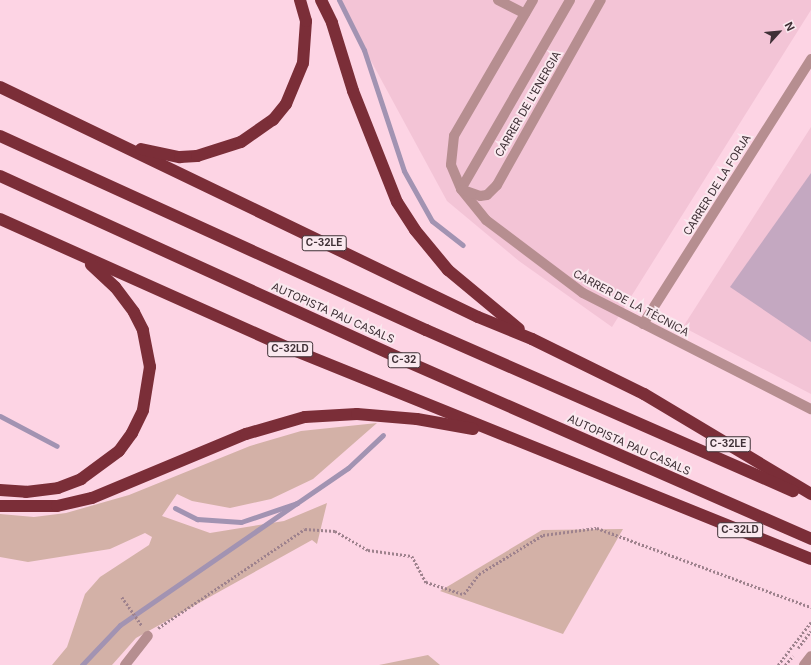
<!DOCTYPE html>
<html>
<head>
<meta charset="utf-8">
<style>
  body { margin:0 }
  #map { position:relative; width:811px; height:665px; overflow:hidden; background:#fdd4e4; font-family:Inter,sans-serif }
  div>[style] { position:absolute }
  .built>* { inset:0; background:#f3c4d6 }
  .green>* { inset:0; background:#d3b1a7 }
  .stream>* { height:5px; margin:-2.5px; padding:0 2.5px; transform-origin:2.5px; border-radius:2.5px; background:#a293b2 }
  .building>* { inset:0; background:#c4a8c1 }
  .path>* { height:2.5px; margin-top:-1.25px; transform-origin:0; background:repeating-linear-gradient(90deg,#9e828d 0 2px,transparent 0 4px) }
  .minor>* { height:10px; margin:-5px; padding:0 5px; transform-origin:5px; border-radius:5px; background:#b68e90 }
  .highway>* { height:12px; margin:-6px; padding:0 6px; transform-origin:6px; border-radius:6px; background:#7b2e38 }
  span { translate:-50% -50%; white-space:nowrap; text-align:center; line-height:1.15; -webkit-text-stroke:4px #fae9ef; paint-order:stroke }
  .shield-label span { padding:1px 3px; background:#fae9ef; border:1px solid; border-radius:3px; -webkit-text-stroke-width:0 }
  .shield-label { font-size:10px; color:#3f3036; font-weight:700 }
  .street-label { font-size:11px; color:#3f3036 }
  .north { position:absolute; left:759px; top:12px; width:40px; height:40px; -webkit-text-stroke:3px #fae9ef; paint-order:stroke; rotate:63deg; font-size:11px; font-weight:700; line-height:16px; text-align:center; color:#3f3036 }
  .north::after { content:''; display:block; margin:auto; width:14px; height:18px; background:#3f3036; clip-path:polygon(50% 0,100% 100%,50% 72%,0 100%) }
</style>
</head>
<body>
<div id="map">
  <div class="built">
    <i style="clip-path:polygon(338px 0,811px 0,811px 10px,612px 327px,519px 261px,447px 201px)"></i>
    <i style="clip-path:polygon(811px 127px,811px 394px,683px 327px)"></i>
  </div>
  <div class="green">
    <i style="clip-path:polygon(377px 423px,313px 479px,271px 499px,230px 508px,192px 501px,177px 494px,162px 516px,210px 533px,284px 521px,327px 503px,317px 544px,312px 540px,136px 638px,112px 665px,52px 665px,67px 647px,85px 594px,100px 577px,149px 545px,152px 537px,145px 533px,110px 549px,28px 562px,0 557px,0 514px,34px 517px,66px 513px,129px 495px,250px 446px,301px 431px)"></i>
    <i style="clip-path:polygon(623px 529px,563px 634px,440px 591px,542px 530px)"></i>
    <i style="clip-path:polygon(428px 655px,440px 665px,379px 665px)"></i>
  </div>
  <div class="stream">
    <i style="left:339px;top:0;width:56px;rotate:63.4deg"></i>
    <i style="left:364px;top:50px;width:127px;rotate:71.7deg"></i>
    <i style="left:404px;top:171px;width:57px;rotate:60.8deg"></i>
    <i style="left:432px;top:221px;width:39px;rotate:38deg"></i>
    <i style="left:0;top:416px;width:64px;rotate:27.8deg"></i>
    <i style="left:175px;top:508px;width:25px;rotate:27deg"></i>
    <i style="left:197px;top:519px;width:44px;rotate:3.9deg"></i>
    <i style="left:241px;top:522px;width:59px;rotate:-18.7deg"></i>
    <i style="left:297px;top:503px;width:62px;rotate:-34.5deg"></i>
    <i style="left:348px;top:468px;width:48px;rotate:-43.3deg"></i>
    <i style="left:82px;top:665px;width:55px;rotate:-46.5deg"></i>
    <i style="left:120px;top:625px;width:215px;rotate:-34.6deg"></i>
  </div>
  <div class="building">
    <i style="clip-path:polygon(811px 173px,811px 342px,730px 287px)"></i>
  </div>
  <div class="path">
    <i style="left:122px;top:597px;width:35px;rotate:55deg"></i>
    <i style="left:158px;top:628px;width:177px;rotate:-34deg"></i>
    <i style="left:305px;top:529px;width:30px;rotate:4deg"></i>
    <i style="left:335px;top:531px;width:38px;rotate:30deg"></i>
    <i style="left:368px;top:550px;width:44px;rotate:7.8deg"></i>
    <i style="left:412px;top:556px;width:30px;rotate:62deg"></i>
    <i style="left:426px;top:582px;width:40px;rotate:18deg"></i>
    <i style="left:464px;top:594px;width:25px;rotate:-53deg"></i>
    <i style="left:479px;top:574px;width:75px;rotate:-31.4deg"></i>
    <i style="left:543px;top:535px;width:54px;rotate:-7.4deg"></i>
    <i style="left:597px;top:528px;width:228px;rotate:20.3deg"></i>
    <i style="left:798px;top:648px;width:21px;rotate:-53deg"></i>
    <i style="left:778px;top:665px;width:54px;rotate:-52.5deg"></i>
    <i style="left:785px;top:665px;width:12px;rotate:-48deg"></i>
  </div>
  <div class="minor">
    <i style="left:498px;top:0;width:30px;rotate:27deg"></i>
    <i style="left:533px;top:0;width:157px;rotate:120.2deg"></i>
    <i style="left:454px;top:136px;width:29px;rotate:96deg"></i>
    <i style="left:451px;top:165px;width:26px;rotate:67deg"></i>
    <i style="left:461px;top:189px;width:40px;rotate:51deg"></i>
    <i style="left:486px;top:220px;width:121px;rotate:37deg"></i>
    <i style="left:583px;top:293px;width:256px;rotate:27deg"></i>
    <i style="left:461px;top:189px;width:218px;rotate:-60deg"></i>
    <i style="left:463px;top:190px;width:18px;rotate:19deg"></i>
    <i style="left:480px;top:196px;width:7px;rotate:-8deg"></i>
    <i style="left:487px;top:195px;width:14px;rotate:-45deg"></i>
    <i style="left:497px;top:185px;width:212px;rotate:-60.7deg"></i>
    <i style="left:643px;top:324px;width:314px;rotate:-57.6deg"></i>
    <i style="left:125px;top:665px;width:37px;rotate:-52deg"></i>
    <i style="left:804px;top:665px;width:11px;rotate:-52deg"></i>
  </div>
  <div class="highway">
    <i style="left:321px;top:0;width:25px;rotate:64deg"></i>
    <i style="left:332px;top:23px;width:71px;rotate:72.8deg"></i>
    <i style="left:353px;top:91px;width:119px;rotate:68.4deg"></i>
    <i style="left:397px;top:202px;width:33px;rotate:57deg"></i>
    <i style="left:415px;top:230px;width:52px;rotate:50.5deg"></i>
    <i style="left:448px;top:270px;width:92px;rotate:39.7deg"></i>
    <i style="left:0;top:87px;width:530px;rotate:25.7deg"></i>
    <i style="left:478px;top:317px;width:58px;rotate:22.2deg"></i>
    <i style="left:532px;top:339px;width:125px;rotate:26.2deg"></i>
    <i style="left:644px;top:394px;width:195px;rotate:30.9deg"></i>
    <i style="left:0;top:136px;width:468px;rotate:24.5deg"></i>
    <i style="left:426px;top:330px;width:401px;rotate:23.7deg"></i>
    <i style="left:141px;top:149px;width:40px;rotate:12deg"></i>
    <i style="left:180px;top:157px;width:17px;rotate:-3deg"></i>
    <i style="left:197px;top:156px;width:46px;rotate:-17.7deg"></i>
    <i style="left:241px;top:142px;width:39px;rotate:-35deg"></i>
    <i style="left:273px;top:120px;width:21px;rotate:-51deg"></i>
    <i style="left:286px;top:104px;width:44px;rotate:-67.5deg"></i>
    <i style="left:303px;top:63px;width:42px;rotate:-85.9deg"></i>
    <i style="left:306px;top:21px;width:22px;rotate:-106deg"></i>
    <i style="left:0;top:176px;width:448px;rotate:24.5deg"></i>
    <i style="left:408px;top:362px;width:440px;rotate:23.7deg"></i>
    <i style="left:0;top:219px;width:313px;rotate:24.1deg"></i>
    <i style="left:286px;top:347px;width:566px;rotate:21.99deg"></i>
    <i style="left:0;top:490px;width:26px;rotate:4deg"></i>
    <i style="left:26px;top:492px;width:32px;rotate:-7deg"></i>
    <i style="left:58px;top:488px;width:25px;rotate:-21deg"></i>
    <i style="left:81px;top:479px;width:47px;rotate:-36.4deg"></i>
    <i style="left:119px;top:451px;width:22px;rotate:-54deg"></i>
    <i style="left:132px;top:433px;width:25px;rotate:-64deg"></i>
    <i style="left:143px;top:410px;width:44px;rotate:-80.8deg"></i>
    <i style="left:150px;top:367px;width:38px;rotate:-101deg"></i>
    <i style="left:143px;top:330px;width:20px;rotate:-117deg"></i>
    <i style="left:134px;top:312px;width:31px;rotate:-127deg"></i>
    <i style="left:115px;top:287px;width:33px;rotate:-137deg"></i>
    <i style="left:0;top:506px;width:57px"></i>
    <i style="left:57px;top:506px;width:36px;rotate:-13deg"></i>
    <i style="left:92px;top:498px;width:167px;rotate:-22.6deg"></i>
    <i style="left:246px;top:434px;width:61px;rotate:-16.1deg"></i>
    <i style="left:305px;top:417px;width:52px;rotate:-3.3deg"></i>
    <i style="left:357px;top:414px;width:60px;rotate:4.8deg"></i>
    <i style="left:417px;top:419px;width:57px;rotate:10.1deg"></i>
  </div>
  <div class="shield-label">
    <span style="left:324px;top:243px">C-32LE</span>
    <span style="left:290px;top:349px">C-32LD</span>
    <span style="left:404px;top:360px">C-32</span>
    <span style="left:728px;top:444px">C-32LE</span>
    <span style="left:740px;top:530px">C-32LD</span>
  </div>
  <div class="street-label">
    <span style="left:528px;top:104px;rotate:-60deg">CARRER DE L'ENERGIA</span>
    <span style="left:717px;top:185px;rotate:-58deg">CARRER DE LA FORJA</span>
    <span style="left:631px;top:303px;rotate:28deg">CARRER DE LA TÈCNICA</span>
    <span style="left:333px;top:313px;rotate:24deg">AUTOPISTA PAU CASALS</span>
    <span style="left:629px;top:445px;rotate:24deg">AUTOPISTA PAU CASALS</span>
  </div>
  <div class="north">N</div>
</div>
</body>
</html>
